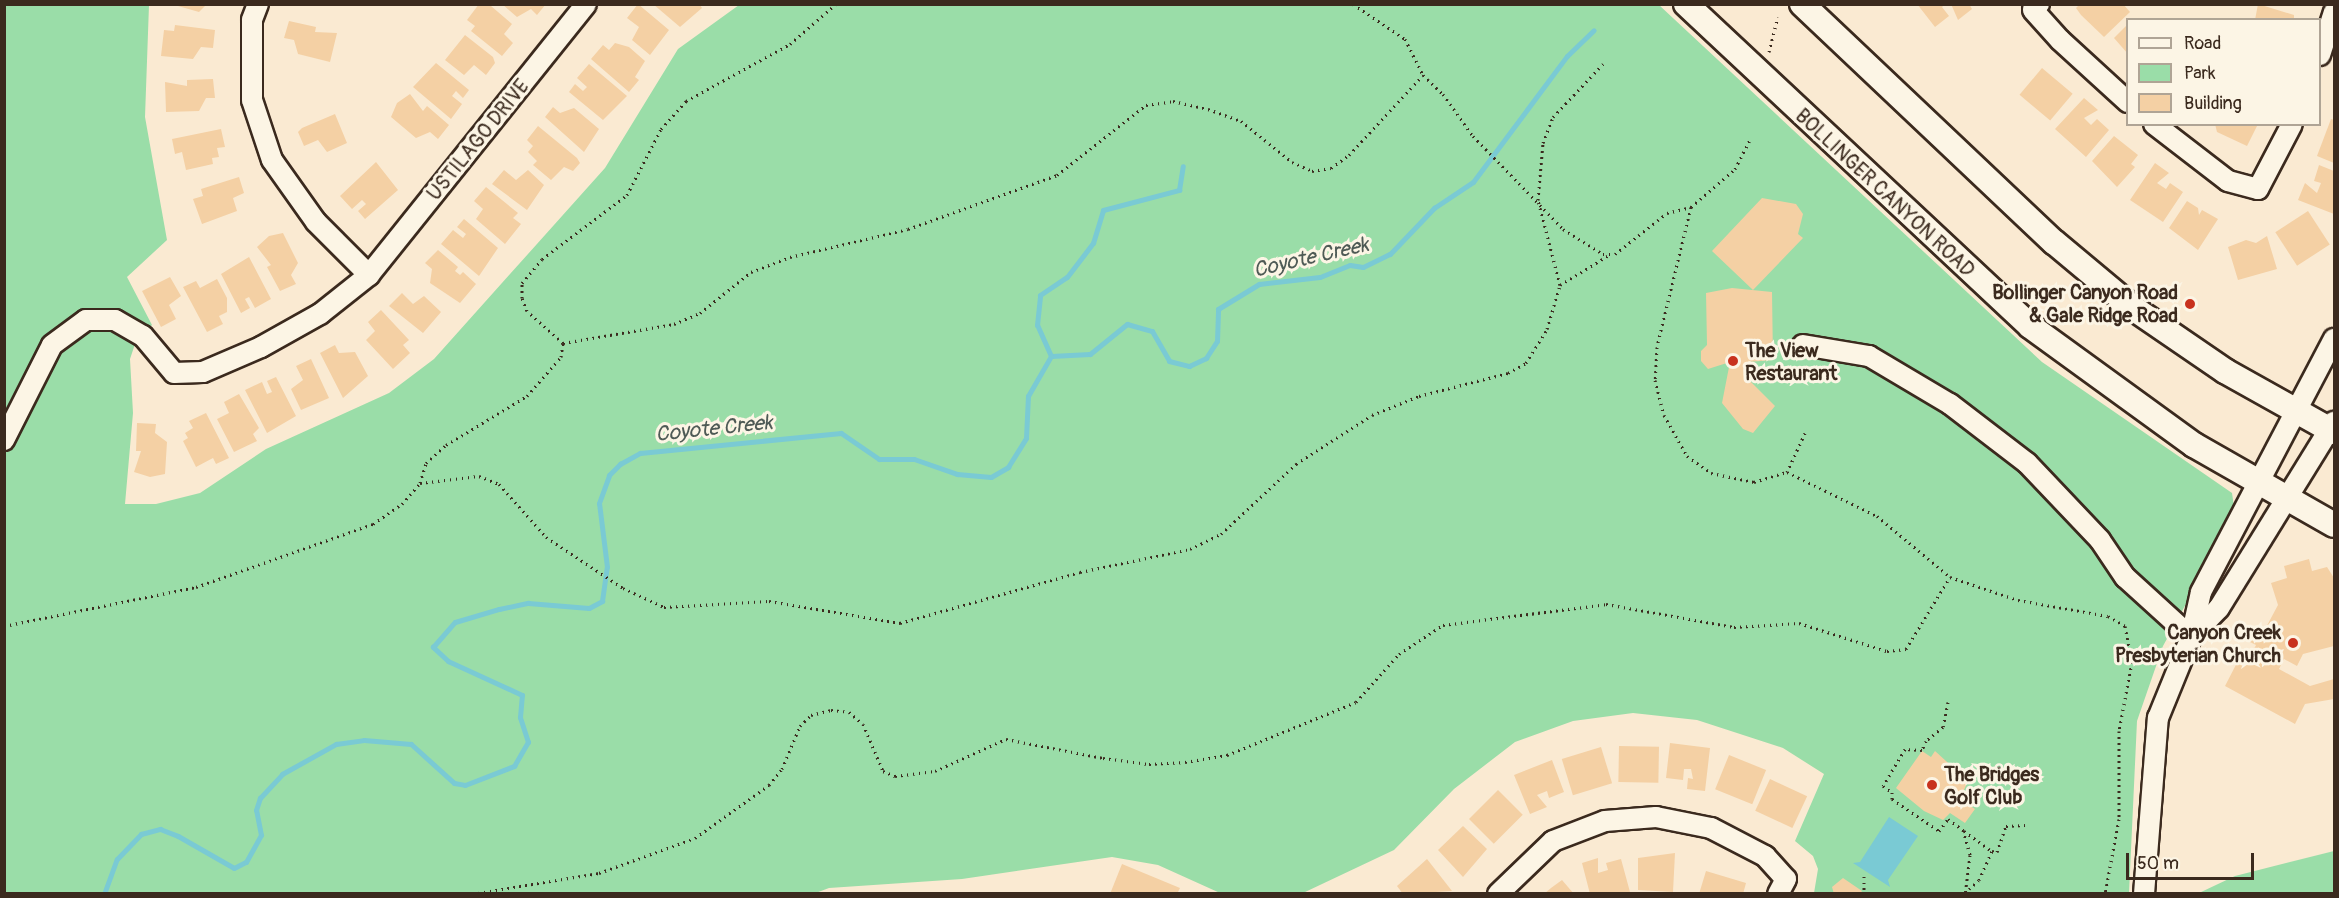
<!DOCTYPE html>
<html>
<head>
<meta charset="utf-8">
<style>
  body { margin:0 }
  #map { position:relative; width:2339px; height:898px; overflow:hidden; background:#faead2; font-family:Pangolin,sans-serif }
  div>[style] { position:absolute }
  .green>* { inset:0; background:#9adda8 }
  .water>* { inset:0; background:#7acad4 }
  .stream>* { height:5px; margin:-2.5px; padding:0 2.5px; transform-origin:2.5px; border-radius:2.5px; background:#7acad4 }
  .building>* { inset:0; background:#f4d0a4; transform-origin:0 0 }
  .path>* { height:3px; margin-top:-1.5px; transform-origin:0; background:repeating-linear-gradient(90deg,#3b2a1e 0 1.5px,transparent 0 6px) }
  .roads { filter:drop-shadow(2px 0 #3b2a1e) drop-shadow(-2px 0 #3b2a1e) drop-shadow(0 2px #3b2a1e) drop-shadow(0 -2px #3b2a1e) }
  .minor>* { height:20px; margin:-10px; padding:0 10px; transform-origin:10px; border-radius:10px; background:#fcf5e5 }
  .major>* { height:24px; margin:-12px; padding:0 12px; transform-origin:12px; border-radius:12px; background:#fcf5e5 }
  .dots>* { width:16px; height:16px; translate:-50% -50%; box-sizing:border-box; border:3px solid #fcf5e5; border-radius:50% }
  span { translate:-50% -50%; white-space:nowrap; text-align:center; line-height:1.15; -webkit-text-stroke:6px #fcf5e5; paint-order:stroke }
  .street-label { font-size:20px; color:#3b2a1e }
  .poi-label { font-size:20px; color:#3b2a1e; font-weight:700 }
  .right { translate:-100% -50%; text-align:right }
  .left { translate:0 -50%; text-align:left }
  .water-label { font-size:21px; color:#4e5a55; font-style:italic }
  .frame { position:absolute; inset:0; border:6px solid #3b2a1e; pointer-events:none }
  .legend { position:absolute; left:2126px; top:18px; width:195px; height:108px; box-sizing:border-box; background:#fcf5e5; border:2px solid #afa495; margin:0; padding:8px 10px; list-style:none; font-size:18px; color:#3b2a1e }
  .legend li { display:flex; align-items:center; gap:12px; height:30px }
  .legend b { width:30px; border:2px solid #afa495 }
  .scale { position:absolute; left:2126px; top:853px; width:128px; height:27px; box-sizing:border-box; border:3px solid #3b2a1e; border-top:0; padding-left:8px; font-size:18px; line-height:21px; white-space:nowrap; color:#3b2a1e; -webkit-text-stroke:4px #fcf5e5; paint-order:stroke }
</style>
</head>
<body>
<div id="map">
  <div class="green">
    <i style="clip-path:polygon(4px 5px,149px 5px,145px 117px,167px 240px,127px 277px,152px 325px,135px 344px,130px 359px,133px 413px,125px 504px,156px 504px,200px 493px,266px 449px,389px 393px,434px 359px,605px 168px,678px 49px,739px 5px,1659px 5px,2042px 362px,2232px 493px,2235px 514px,2163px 646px,2137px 721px,2129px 893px,1814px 893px,1818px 869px,1813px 856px,1795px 841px,1824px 774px,1783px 748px,1697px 720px,1633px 713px,1573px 721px,1515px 742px,1454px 789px,1394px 850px,1303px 893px,1220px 893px,1158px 865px,1112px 857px,962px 879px,829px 888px,813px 894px,5px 893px)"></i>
    <i style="clip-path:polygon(2334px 851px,2334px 893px,2199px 893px,2235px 876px)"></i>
  </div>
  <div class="water">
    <i style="clip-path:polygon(1889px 817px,1918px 836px,1888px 880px,1890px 887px,1853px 863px,1860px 862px)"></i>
  </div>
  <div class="stream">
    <i style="left:1051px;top:356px;width:39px;rotate:-3deg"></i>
    <i style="left:1090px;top:354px;width:48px;rotate:-39deg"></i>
    <i style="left:1127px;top:324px;width:26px;rotate:16deg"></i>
    <i style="left:1152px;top:331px;width:34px;rotate:60deg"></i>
    <i style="left:1169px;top:361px;width:21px;rotate:14deg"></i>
    <i style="left:1189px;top:366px;width:19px;rotate:-25deg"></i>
    <i style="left:1206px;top:358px;width:20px;rotate:-57deg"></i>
    <i style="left:1217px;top:341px;width:32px;rotate:-88deg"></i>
    <i style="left:1218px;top:309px;width:48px;rotate:-31.4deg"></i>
    <i style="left:1259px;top:284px;width:61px;rotate:-6.5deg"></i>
    <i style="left:1320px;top:277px;width:32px;rotate:-22deg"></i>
    <i style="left:1350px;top:265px;width:13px;rotate:9deg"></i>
    <i style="left:1363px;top:267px;width:30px;rotate:-26deg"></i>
    <i style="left:1390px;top:254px;width:64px;rotate:-46.3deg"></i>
    <i style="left:1434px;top:208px;width:47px;rotate:-33.7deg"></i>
    <i style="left:1473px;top:182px;width:157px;rotate:-53.3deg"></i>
    <i style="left:1567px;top:56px;width:37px;rotate:-44deg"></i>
    <i style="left:1051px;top:356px;width:34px;rotate:-114deg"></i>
    <i style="left:1037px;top:325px;width:30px;rotate:-84deg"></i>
    <i style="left:1040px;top:295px;width:32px;rotate:-34deg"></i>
    <i style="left:1067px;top:277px;width:43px;rotate:-52.6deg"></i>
    <i style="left:1093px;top:243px;width:34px;rotate:-73deg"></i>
    <i style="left:1103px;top:210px;width:79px;rotate:-14.7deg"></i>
    <i style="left:1179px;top:190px;width:24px;rotate:-81deg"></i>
    <i style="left:104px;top:894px;width:37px;rotate:-70deg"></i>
    <i style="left:117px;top:859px;width:35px;rotate:-46deg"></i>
    <i style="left:141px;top:834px;width:20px;rotate:-15deg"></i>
    <i style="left:160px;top:829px;width:19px;rotate:21deg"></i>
    <i style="left:178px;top:836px;width:64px;rotate:29.7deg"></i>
    <i style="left:234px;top:868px;width:13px;rotate:-27deg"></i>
    <i style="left:246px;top:862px;width:31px;rotate:-61deg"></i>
    <i style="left:261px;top:835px;width:25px;rotate:-101deg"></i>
    <i style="left:256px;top:810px;width:13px;rotate:-72deg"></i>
    <i style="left:260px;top:798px;width:33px;rotate:-47deg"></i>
    <i style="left:282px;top:774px;width:62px;rotate:-29.1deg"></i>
    <i style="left:336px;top:744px;width:28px;rotate:-8deg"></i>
    <i style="left:364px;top:740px;width:47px;rotate:4.9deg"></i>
    <i style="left:411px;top:744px;width:58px;rotate:42.2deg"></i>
    <i style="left:454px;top:783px;width:11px;rotate:10deg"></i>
    <i style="left:465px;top:785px;width:53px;rotate:-21.2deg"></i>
    <i style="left:514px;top:766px;width:28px;rotate:-60deg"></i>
    <i style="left:528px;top:742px;width:26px;rotate:-108deg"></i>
    <i style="left:520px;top:717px;width:22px;rotate:-85deg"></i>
    <i style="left:522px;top:695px;width:81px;rotate:-155.3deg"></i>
    <i style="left:448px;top:661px;width:21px;rotate:-137deg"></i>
    <i style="left:433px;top:647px;width:33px;rotate:-49deg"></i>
    <i style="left:455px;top:622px;width:46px;rotate:-16.5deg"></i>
    <i style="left:499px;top:609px;width:30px;rotate:-12deg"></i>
    <i style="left:528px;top:603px;width:61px;rotate:4.7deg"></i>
    <i style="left:589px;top:608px;width:15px;rotate:-28deg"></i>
    <i style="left:602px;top:601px;width:34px;rotate:-82deg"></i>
    <i style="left:607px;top:567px;width:64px;rotate:-97.1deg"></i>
    <i style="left:599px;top:503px;width:30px;rotate:-70deg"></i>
    <i style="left:609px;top:475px;width:16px;rotate:-45deg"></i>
    <i style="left:620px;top:464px;width:23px;rotate:-29deg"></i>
    <i style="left:640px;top:453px;width:202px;rotate:-5.7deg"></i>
    <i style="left:841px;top:433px;width:46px;rotate:34.4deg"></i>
    <i style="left:879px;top:459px;width:35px"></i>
    <i style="left:914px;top:459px;width:46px;rotate:19.2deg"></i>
    <i style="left:957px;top:474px;width:34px;rotate:5deg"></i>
    <i style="left:991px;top:477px;width:20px;rotate:-30deg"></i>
    <i style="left:1008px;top:467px;width:34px;rotate:-58deg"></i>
    <i style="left:1026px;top:438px;width:42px;rotate:-87.3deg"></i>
    <i style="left:1028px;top:396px;width:46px;rotate:-60.1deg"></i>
  </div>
  <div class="building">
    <i style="clip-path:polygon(171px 4px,207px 4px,199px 12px)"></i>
    <i style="clip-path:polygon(479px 4px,491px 6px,512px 24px,504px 34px,513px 43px,502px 56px,471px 31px,475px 26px,467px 20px)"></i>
    <i style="clip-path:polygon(502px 4px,546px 4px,537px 15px,531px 9px,517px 17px)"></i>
    <i style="clip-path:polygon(638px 4px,669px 30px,650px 55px,632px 40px,639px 27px,627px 18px)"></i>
    <i style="clip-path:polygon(653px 4px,699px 4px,702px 8px,680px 27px)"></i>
    <i style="clip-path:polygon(1917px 4px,1945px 4px,1942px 7px,1949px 16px,1935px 27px)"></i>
    <i style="clip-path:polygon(1951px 4px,1969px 4px,1972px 9px,1958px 20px)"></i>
    <i style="clip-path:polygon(2080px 4px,2123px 4px,2130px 12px,2104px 37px,2081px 15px,2076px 8px)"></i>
    <i style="clip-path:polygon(2258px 4px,2294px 15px,2294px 20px,2255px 20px)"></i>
    <i style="clip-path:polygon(289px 21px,316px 27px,315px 32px,337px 33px,330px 62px,298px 54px,294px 40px,284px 38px)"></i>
    <i style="clip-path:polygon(2128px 24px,2128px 54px,2114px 38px)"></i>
    <i style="clip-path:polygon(175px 25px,215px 30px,213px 48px,201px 47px,193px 59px,161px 56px,164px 30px,174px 31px)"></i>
    <i style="clip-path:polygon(465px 35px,493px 57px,495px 63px,486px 75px,474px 65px,464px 75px,445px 60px)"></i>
    <i style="clip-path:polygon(615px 43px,629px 47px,645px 61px,635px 77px,639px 80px,629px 92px,591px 59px,603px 45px,609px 50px)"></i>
    <i style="clip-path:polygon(436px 63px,469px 90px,463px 98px,456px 91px,452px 96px,462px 104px,451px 119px,413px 87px)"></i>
    <i style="clip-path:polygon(589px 64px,627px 96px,603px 120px,569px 92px,575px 84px,583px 91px,587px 87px,577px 78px)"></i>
    <i style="left:2042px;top:68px;width:40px;height:35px;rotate:40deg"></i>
    <i style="clip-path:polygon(213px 79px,215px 98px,206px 98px,199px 111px,166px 112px,165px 82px,187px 86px,187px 80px)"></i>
    <i style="clip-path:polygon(410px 94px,423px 111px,427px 106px,449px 125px,438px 139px,430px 132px,416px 138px,391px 117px,397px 103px)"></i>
    <i style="clip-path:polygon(2084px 98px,2098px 110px,2084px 118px,2091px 125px,2097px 119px,2109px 130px,2086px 157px,2055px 129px)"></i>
    <i style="clip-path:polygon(553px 107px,560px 113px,574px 108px,599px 129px,584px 152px,545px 117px)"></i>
    <i style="clip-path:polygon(335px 114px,347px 143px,327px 152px,318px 140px,304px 146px,298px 132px,302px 128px)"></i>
    <i style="clip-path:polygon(2331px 119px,2334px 120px,2334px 163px,2317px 156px)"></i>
    <i style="clip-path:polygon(2215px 124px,2258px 124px,2247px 146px,2217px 132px)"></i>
    <i style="clip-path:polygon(538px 126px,577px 158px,580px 163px,573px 171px,564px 167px,551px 180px,533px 165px,537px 161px,528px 152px,533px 146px,527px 140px)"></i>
    <i style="clip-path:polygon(221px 129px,225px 147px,217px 148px,219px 157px,212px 158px,213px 164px,186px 170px,182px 152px,175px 154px,172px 139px)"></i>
    <i style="clip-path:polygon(2114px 136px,2138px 155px,2131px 164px,2135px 167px,2117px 187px,2092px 161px)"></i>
    <i style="clip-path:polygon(376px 162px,398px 190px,365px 219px,358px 211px,366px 204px,362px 200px,352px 209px,340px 196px)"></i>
    <i style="clip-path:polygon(2155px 163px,2169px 173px,2157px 183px,2166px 189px,2170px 183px,2183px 192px,2163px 222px,2130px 200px)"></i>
    <i style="clip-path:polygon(2319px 165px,2334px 171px,2334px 214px,2298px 200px,2305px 183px,2317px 193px,2321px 183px,2314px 181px)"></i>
    <i style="clip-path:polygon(504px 170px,516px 180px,528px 170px,544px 185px,527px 210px,492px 184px)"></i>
    <i style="clip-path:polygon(239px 177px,244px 193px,233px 198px,237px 211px,202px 224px,193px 199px,203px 196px,201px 189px)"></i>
    <i style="clip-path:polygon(486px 187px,518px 213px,513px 218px,521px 224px,505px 244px,476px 219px,483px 209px,474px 201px)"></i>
    <i style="clip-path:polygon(1762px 198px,1796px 204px,1803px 214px,1798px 234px,1803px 238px,1753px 290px,1712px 251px)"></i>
    <i style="clip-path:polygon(2187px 201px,2198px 208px,2199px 215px,2202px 210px,2218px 219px,2198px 250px,2169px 228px)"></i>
    <i style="left:2308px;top:211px;width:40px;height:39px;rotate:57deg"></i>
    <i style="clip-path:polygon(464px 219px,498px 248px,479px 276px,441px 244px,453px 230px,463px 238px,466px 234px,457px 227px)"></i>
    <i style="clip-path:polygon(283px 233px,298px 263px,291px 275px,296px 284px,280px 291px,267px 267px,271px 265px,257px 247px,269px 236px)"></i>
    <i style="clip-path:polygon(2267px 236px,2277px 269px,2238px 280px,2228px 247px,2246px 240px,2256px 243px)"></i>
    <i style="clip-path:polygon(438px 250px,458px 267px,455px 271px,460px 275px,463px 272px,476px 284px,460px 303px,430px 283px,432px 269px,425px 263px)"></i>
    <i style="clip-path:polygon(249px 257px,271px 299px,255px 308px,249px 297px,245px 299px,250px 308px,241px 313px,221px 274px)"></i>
    <i style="clip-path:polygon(170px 277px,181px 296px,169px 305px,176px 319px,161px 327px,142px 291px)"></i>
    <i style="clip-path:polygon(217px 279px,227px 298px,227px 312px,219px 316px,223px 324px,207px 332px,183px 287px,196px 281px,200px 288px)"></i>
    <i style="clip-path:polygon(1732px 288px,1772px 292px,1773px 360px,1748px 362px,1749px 380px,1775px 406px,1753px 433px,1743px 429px,1722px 403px,1730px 362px,1708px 369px,1701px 361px,1701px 351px,1707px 345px,1706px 293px)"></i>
    <i style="clip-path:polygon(402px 293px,413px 304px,424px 296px,441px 312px,423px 333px,389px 306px)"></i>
    <i style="clip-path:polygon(381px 310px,409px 340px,403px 345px,410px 353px,393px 369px,366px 340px,375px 331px,368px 322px)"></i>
    <i style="clip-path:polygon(335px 345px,339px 353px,355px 352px,368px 376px,343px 398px,320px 353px)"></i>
    <i style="clip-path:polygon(311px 359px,329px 398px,301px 410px,291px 389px,303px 380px,296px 366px)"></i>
    <i style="clip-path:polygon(276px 377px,296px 416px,267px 433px,245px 390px,262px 382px,267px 394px,272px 392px,267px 381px)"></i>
    <i style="clip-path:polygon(239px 394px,259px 428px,253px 434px,257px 441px,234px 452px,217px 419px,229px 413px,224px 402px)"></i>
    <i style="clip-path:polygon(206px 413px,229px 458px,216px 464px,213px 458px,196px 467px,183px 441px,188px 438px,185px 433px,193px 428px,189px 421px)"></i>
    <i style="clip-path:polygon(137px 423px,156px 424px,155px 433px,167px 442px,165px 474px,150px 477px,134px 472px,141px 451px,136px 451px)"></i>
    <i style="clip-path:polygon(2309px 559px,2312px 571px,2327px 567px,2334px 578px,2334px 646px,2303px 654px,2297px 666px,2284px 659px,2279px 669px,2310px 686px,2334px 679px,2334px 699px,2305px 704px,2295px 724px,2225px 686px,2241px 655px,2249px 659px,2256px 645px,2248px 641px,2255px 628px,2263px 633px,2278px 605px,2271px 583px,2287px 578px,2284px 566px)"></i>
    <i style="clip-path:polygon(1670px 743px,1710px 748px,1705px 791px,1687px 789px,1688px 778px,1693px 779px,1691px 769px,1684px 769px,1683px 780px,1666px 778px)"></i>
    <i style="left:1619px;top:746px;width:40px;height:36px;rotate:1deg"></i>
    <i style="left:1601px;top:747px;width:38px;height:41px;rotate:73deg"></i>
    <i style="clip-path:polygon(1922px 751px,1931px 757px,1935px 751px,1968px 781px,1960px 799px,1975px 809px,1965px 823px,1950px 813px,1943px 820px,1924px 811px,1896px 788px)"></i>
    <i style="left:1729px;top:755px;width:40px;height:37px;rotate:22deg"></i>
    <i style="clip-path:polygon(1552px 760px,1564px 792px,1549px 798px,1547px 791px,1537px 795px,1547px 807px,1530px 814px,1514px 775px)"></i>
    <i style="left:1770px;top:779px;width:41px;height:35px;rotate:25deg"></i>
    <i style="left:1498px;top:790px;width:35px;height:41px;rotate:45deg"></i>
    <i style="clip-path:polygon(1463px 826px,1487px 849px,1463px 877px,1438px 850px)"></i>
    <i style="clip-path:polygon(1675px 853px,1673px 892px,1638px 890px,1638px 858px)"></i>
    <i style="clip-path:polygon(1598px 858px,1598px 873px,1608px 870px,1606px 863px,1621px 859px,1630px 892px,1590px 894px,1582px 863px)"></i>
    <i style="clip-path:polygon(1427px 859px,1452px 891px,1403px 894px,1397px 886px)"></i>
    <i style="clip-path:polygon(1122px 864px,1180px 888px,1177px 894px,1110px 894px)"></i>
    <i style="clip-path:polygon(1706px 871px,1746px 883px,1743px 894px,1699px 894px)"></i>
    <i style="clip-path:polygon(1843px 878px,1862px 891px,1860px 894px,1834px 894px,1832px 887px)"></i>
    <i style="clip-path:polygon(1562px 880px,1574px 894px,1544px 894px,1551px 888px)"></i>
  </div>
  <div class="path">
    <i style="left:1353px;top:4px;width:63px;rotate:33.9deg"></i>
    <i style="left:1405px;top:39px;width:40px;rotate:63.4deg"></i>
    <i style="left:1423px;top:75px;width:28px;rotate:44deg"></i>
    <i style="left:1443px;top:94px;width:52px;rotate:54.5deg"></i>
    <i style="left:1473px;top:136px;width:129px;rotate:45.9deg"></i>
    <i style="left:1563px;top:229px;width:47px;rotate:32deg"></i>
    <i style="left:1603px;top:254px;width:12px"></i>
    <i style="left:1615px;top:254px;width:66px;rotate:-38.3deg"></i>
    <i style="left:1667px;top:213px;width:25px;rotate:-14deg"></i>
    <i style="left:1691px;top:207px;width:58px;rotate:-40.8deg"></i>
    <i style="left:1735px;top:169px;width:34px;rotate:-63deg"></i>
    <i style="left:1769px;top:52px;width:36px;rotate:-76deg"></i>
    <i style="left:1691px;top:207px;width:144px;rotate:103.7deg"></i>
    <i style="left:1657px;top:347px;width:33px;rotate:93deg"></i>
    <i style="left:1655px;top:380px;width:36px;rotate:76deg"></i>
    <i style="left:1664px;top:415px;width:47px;rotate:60.7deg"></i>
    <i style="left:1687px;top:456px;width:29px;rotate:35deg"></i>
    <i style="left:1711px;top:473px;width:44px;rotate:11.8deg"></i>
    <i style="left:1754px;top:482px;width:34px;rotate:-17deg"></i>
    <i style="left:1560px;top:285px;width:88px;rotate:-104.5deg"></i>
    <i style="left:1538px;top:200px;width:57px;rotate:-85deg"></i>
    <i style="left:1543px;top:143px;width:28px;rotate:-69deg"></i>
    <i style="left:1553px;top:117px;width:73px;rotate:-46.7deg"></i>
    <i style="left:563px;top:343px;width:113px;rotate:-9.7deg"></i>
    <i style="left:674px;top:324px;width:28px;rotate:-23deg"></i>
    <i style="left:700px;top:313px;width:65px;rotate:-38.8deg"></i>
    <i style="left:751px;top:272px;width:42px;rotate:-21deg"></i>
    <i style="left:790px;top:257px;width:121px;rotate:-13.3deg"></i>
    <i style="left:908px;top:229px;width:158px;rotate:-19.9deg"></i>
    <i style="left:1057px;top:175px;width:113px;rotate:-38.2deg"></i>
    <i style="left:1146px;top:105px;width:27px;rotate:-8deg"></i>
    <i style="left:1173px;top:101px;width:36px;rotate:13deg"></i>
    <i style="left:1208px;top:109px;width:35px;rotate:20deg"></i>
    <i style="left:1241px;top:121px;width:65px;rotate:38.8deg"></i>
    <i style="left:1292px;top:162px;width:22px;rotate:24deg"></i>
    <i style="left:1312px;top:171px;width:19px;rotate:-9deg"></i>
    <i style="left:1331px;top:168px;width:22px;rotate:-36deg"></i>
    <i style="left:1349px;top:155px;width:109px;rotate:-47.2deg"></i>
    <i style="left:1805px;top:433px;width:43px;rotate:114.8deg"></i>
    <i style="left:1787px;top:472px;width:100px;rotate:26.1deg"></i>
    <i style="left:1877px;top:516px;width:95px;rotate:39.9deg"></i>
    <i style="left:1950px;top:577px;width:72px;rotate:18.7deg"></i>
    <i style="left:2018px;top:600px;width:91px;rotate:10.1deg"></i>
    <i style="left:2108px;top:616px;width:20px;rotate:30deg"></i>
    <i style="left:2125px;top:626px;width:37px;rotate:79deg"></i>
    <i style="left:2132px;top:662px;width:70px;rotate:100.7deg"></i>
    <i style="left:2119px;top:731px;width:88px;rotate:90deg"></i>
    <i style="left:2119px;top:819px;width:76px;rotate:100.6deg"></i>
    <i style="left:420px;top:483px;width:59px;rotate:-6.8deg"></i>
    <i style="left:479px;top:476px;width:22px;rotate:22deg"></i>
    <i style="left:499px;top:484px;width:71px;rotate:48.4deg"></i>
    <i style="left:546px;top:537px;width:92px;rotate:33.5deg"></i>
    <i style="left:623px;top:588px;width:45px;rotate:24.9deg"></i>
    <i style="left:664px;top:607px;width:105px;rotate:-3.3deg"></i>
    <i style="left:769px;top:601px;width:133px;rotate:9.5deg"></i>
    <i style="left:900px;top:623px;width:187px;rotate:-15.8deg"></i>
    <i style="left:1080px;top:572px;width:112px;rotate:-11.8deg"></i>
    <i style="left:1190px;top:549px;width:34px;rotate:-26deg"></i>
    <i style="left:1221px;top:534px;width:103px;rotate:-43deg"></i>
    <i style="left:1296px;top:464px;width:90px;rotate:-32.8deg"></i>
    <i style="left:1372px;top:415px;width:51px;rotate:-22deg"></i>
    <i style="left:1419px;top:396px;width:92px;rotate:-14.5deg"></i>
    <i style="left:1508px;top:373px;width:21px;rotate:-29deg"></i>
    <i style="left:1526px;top:363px;width:40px;rotate:-58deg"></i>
    <i style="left:1547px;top:329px;width:46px;rotate:-73.5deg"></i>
    <i style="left:1560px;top:285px;width:57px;rotate:-31.5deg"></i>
    <i style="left:4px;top:626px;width:196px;rotate:-11.5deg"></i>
    <i style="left:196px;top:587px;width:188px;rotate:-19.6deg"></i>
    <i style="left:373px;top:524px;width:35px;rotate:-35deg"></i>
    <i style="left:402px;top:504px;width:28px;rotate:-49deg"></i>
    <i style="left:420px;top:483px;width:21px;rotate:-73deg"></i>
    <i style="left:426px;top:463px;width:27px;rotate:-42deg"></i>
    <i style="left:446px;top:445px;width:95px;rotate:-31.2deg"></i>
    <i style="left:527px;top:396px;width:52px;rotate:-48.9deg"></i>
    <i style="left:561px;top:357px;width:14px;rotate:-82deg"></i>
    <i style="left:563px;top:343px;width:48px;rotate:-138.4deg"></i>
    <i style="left:527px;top:311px;width:14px;rotate:-111deg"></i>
    <i style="left:522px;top:298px;width:15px;rotate:-90deg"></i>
    <i style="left:522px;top:283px;width:31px;rotate:-50deg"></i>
    <i style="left:542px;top:259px;width:106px;rotate:-37deg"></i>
    <i style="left:627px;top:195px;width:74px;rotate:-62.7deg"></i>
    <i style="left:661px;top:129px;width:38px;rotate:-48deg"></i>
    <i style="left:686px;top:101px;width:119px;rotate:-28.7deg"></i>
    <i style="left:790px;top:44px;width:61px;rotate:-41deg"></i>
    <i style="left:1948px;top:702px;width:25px;rotate:101deg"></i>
    <i style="left:1943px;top:727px;width:22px;rotate:141deg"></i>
    <i style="left:1926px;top:741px;width:10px;rotate:114deg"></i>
    <i style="left:1922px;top:750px;width:17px;rotate:-177deg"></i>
    <i style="left:1905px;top:749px;width:43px;rotate:120.7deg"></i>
    <i style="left:1883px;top:786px;width:11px;rotate:34deg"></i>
    <i style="left:1892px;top:792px;width:7px;rotate:90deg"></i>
    <i style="left:1892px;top:799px;width:57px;rotate:34.2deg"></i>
    <i style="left:1939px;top:831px;width:15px;rotate:-53deg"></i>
    <i style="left:1948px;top:819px;width:19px;rotate:36deg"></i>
    <i style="left:1963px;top:830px;width:26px;rotate:74deg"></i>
    <i style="left:1970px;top:855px;width:39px;rotate:97deg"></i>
    <i style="left:1964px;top:831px;width:34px;rotate:36deg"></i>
    <i style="left:1864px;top:876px;width:18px;rotate:90deg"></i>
    <i style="left:1969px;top:889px;width:13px;rotate:-42deg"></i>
    <i style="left:1979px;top:880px;width:32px;rotate:-66deg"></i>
    <i style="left:1992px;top:851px;width:5px;rotate:11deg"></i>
    <i style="left:1997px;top:852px;width:28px;rotate:-71deg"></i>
    <i style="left:2006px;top:826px;width:19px;rotate:-3deg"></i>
    <i style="left:472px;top:894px;width:129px;rotate:-9.4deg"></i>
    <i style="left:599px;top:873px;width:102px;rotate:-20deg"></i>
    <i style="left:695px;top:838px;width:91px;rotate:-35.6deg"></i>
    <i style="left:769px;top:785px;width:21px;rotate:-51deg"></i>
    <i style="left:782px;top:769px;width:47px;rotate:-67.3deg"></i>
    <i style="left:800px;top:726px;width:16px;rotate:-45deg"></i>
    <i style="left:811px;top:715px;width:21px;rotate:-14deg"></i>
    <i style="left:831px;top:710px;width:18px;rotate:6deg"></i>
    <i style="left:849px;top:712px;width:18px;rotate:41deg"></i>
    <i style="left:863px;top:724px;width:51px;rotate:66.9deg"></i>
    <i style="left:883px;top:771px;width:13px;rotate:23deg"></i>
    <i style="left:895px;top:776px;width:40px;rotate:-7.1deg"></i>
    <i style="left:935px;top:771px;width:78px;rotate:-24.3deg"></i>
    <i style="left:1006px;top:739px;width:99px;rotate:11.1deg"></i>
    <i style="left:1103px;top:758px;width:46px;rotate:7.4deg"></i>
    <i style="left:1149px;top:764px;width:36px;rotate:-3deg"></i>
    <i style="left:1185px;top:762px;width:43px;rotate:-9.5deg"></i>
    <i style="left:1227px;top:755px;width:139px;rotate:-22.3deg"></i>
    <i style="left:1356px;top:702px;width:64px;rotate:-48.1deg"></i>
    <i style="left:1399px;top:654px;width:53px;rotate:-33.4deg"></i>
    <i style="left:1443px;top:625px;width:164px;rotate:-7.3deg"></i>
    <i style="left:1606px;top:604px;width:130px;rotate:10.2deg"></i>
    <i style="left:1734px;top:627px;width:65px;rotate:-3.5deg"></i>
    <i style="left:1799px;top:623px;width:92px;rotate:17.7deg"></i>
    <i style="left:1887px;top:651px;width:19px;rotate:-6deg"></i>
    <i style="left:1906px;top:649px;width:84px;rotate:-58.6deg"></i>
  </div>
  <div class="roads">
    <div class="minor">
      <i style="left:258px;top:4px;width:17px;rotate:111deg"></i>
      <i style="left:252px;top:20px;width:80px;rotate:90deg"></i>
      <i style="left:252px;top:100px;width:63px;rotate:71.6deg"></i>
      <i style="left:272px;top:160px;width:76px;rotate:54.6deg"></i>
      <i style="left:316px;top:222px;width:75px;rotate:45deg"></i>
      <i style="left:2039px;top:4px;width:8px;rotate:135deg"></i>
      <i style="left:2033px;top:10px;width:40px;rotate:48deg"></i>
      <i style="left:2060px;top:40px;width:92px;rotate:42.4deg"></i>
      <i style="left:2320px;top:55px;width:45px;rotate:-72deg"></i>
      <i style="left:2154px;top:124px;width:93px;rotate:37.6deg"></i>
      <i style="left:2228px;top:181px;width:31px;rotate:15deg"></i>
      <i style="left:2258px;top:189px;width:73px;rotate:-62.4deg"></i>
      <i style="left:1803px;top:345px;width:67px;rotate:9.5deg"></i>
      <i style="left:1869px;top:356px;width:94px;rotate:30.7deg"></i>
      <i style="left:1950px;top:404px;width:97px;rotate:37.5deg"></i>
      <i style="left:2027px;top:463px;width:106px;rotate:46.5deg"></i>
      <i style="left:2100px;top:540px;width:45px;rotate:56deg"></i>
      <i style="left:2125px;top:577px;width:89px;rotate:42.3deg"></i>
      <i style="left:4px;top:440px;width:106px;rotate:-63.2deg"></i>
      <i style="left:52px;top:345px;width:42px;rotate:-36.3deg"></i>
      <i style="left:86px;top:320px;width:29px"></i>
      <i style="left:115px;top:320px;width:32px;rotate:30deg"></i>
      <i style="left:143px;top:336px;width:48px;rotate:50deg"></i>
      <i style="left:174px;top:373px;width:29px;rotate:-2deg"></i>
      <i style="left:203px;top:372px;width:63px;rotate:-23.3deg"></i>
      <i style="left:261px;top:347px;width:68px;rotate:-29.2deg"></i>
      <i style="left:320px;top:314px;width:63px;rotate:-38.5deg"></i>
      <i style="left:369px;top:275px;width:347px;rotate:-51.3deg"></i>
      <i style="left:2191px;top:637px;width:40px;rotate:-46deg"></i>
      <i style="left:2219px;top:608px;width:219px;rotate:-58.3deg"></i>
      <i style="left:1498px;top:894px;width:76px;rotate:-43.9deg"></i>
      <i style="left:1553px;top:841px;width:56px;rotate:-21deg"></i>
      <i style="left:1605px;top:821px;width:51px;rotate:-4.5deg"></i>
      <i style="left:1656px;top:817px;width:56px;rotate:11.3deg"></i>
      <i style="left:1711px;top:828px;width:61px;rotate:27.4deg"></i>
      <i style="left:1765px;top:856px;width:31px;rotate:48deg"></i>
      <i style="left:1786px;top:879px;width:17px;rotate:118deg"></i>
      <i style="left:2144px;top:894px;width:177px;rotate:-85.5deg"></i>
      <i style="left:2158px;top:718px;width:87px;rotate:-67.8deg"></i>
      <i style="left:2191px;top:637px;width:46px;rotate:-77.5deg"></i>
      <i style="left:2201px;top:592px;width:286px;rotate:-62.3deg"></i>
    </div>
    <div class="major">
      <i style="left:1686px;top:4px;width:471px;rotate:43.1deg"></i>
      <i style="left:2030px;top:326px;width:203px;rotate:36deg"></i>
      <i style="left:2194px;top:445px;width:161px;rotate:29.7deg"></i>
      <i style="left:1802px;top:4px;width:347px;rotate:43.4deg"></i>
      <i style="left:2054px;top:242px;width:103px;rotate:39.9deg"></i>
      <i style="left:2133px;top:308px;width:112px;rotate:34.4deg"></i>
      <i style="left:2225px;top:371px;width:125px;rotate:29.2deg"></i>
    </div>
  </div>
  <div class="dots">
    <i style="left:2190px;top:304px;background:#c8321e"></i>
    <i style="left:1733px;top:361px;background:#c8321e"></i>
    <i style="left:2293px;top:643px;background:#c8321e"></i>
    <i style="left:1932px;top:785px;background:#c8321e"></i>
  </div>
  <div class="street-label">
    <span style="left:478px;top:140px;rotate:-51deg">USTILAGO DRIVE</span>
    <span style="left:1885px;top:193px;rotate:43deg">BOLLINGER CANYON ROAD</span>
  </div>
  <div class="poi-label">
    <span class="right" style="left:2178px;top:304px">Bollinger Canyon Road<br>&amp; Gale Ridge Road</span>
    <span class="left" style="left:1745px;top:362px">The View<br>Restaurant</span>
    <span class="right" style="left:2281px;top:644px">Canyon Creek<br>Presbyterian Church</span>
    <span class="left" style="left:1944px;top:786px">The Bridges<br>Golf Club</span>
  </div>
  <div class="water-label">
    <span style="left:1311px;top:258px;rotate:-13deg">Coyote Creek</span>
    <span style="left:714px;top:429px;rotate:-6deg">Coyote Creek</span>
  </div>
  <div class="frame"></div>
  <ul class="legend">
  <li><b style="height:8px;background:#fcf5e5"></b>Road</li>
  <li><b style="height:16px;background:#9adda8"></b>Park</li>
  <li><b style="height:16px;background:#f4d0a4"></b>Building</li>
  </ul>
  <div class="scale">50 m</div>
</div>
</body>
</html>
